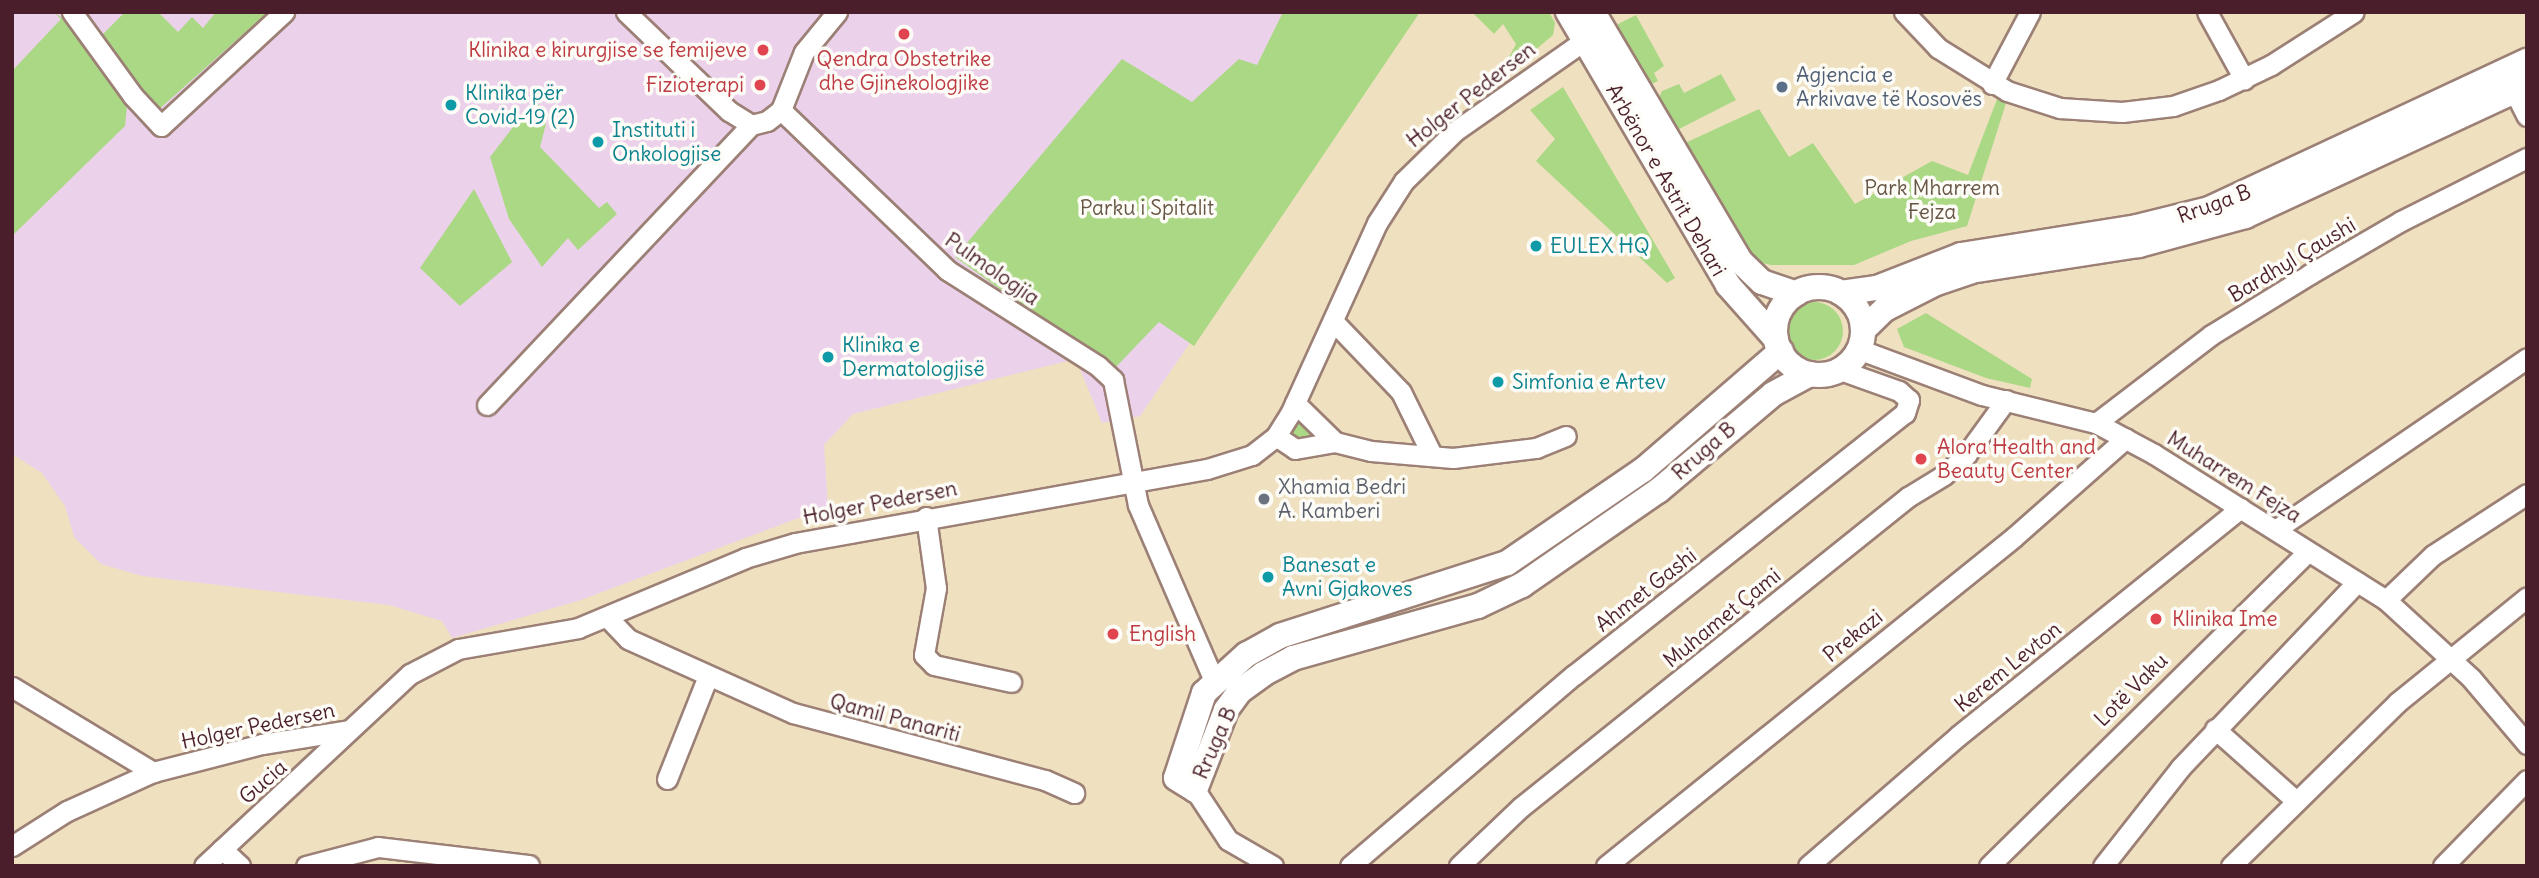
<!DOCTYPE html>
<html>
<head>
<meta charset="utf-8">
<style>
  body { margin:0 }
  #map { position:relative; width:2539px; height:878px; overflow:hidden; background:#efe0c0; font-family:Delius,sans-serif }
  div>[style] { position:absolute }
  .built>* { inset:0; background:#ecd1ea }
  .green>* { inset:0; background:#abd885 }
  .round { border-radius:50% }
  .roads { filter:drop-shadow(2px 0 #9c8076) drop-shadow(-2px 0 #9c8076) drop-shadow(0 2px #9c8076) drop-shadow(0 -2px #9c8076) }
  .minor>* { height:19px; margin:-9.5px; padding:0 9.5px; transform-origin:9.5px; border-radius:9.5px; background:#fff }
  .major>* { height:24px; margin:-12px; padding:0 12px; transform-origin:12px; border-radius:12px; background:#fff }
  .major>.ring { margin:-12px; padding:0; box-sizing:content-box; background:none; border:24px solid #fff; border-radius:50% }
  .dots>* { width:19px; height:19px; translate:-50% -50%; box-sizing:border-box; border:4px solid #fdfcf7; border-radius:50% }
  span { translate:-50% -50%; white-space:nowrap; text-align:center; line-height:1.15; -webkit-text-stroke:7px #fdfcf7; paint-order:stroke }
  .health-label { font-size:21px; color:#be3a42 }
  .right { translate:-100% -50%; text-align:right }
  .left { translate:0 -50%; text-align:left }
  .service-label { font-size:21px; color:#4e5e75 }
  .culture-label { font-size:21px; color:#0d838f }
  .street-label { font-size:21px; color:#4a1f2b }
  .park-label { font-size:21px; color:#675646 }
  .worship-label { font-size:21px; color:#5b616d }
  .frame { position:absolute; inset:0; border:14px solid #4a1f2b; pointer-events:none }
</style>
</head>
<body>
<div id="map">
  <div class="built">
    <i style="clip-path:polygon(12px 12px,1416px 12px,1140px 416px,1102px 423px,1076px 359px,853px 414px,824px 445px,828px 507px,581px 600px,452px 638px,442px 621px,389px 605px,142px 576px,101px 564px,74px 537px,65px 506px,42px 473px,12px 454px)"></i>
  </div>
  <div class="green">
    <i style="clip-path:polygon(54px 12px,72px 25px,127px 106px,125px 126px,12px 236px,12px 71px,61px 19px)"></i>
    <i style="clip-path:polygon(125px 12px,158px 12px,178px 32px,192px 17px,203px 28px,216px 12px,268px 12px,156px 112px,98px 39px)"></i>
    <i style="clip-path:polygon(1283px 12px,1420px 12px,1194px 346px,1159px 322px,1113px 370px,955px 257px,1122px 59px,1192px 102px,1239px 59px,1257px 65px)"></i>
    <i style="clip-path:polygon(1472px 12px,1549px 12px,1555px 23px,1553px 35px,1514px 68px,1508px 59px,1516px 44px,1503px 24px,1494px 34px)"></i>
    <i style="clip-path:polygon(1636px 15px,1664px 66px,1654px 73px,1658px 81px,1649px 85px,1616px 25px)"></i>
    <i style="clip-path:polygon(1721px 74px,1736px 100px,1677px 130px,1658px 99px,1662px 91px,1679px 84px,1684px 93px)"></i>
    <i style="clip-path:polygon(1563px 87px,1675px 278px,1667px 283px,1536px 161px,1555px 139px,1530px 110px)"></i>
    <i style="clip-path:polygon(1999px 94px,2008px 97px,1967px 226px,1911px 241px,1854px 265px,1771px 265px,1755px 261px,1685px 143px,1759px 109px,1789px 157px,1813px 143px,1855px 204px,1932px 161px,1968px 175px)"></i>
    <i style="clip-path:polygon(536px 97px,546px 124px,540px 147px,599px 208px,607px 202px,617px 214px,578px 250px,568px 238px,542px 267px,509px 219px,490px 157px)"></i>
    <i style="clip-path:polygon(474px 189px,512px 262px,460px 306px,420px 268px)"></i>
    <i class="round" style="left:1785px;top:302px;width:58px;height:58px"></i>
    <i style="clip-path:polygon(1926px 313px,2032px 379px,2030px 388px,1986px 378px,1904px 347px,1897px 329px)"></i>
    <i style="clip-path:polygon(1296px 413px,1314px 434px,1311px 439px,1300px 442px,1285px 431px)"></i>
  </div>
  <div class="roads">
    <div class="minor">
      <i style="left:72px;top:12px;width:104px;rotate:54deg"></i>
      <i style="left:133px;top:96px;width:41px;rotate:47deg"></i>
      <i style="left:161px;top:126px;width:168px;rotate:-42.8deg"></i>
      <i style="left:626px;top:12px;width:143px;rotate:43.9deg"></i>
      <i style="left:729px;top:111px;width:26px;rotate:32deg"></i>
      <i style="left:1904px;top:12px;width:50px;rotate:46.6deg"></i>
      <i style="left:1938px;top:48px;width:81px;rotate:31.9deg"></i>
      <i style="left:2007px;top:91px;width:56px;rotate:17.8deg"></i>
      <i style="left:2060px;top:108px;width:62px;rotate:3.7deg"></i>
      <i style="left:2122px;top:112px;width:51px;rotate:-6.7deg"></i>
      <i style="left:2173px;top:106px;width:49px;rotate:-19.2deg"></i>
      <i style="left:2219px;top:90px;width:58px;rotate:-25.7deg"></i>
      <i style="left:2271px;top:65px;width:98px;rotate:-32.6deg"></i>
      <i style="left:2207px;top:12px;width:77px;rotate:61.1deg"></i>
      <i style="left:1992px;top:84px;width:81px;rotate:-62.2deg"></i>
      <i style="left:2514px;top:91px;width:28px;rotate:63deg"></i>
      <i style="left:781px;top:110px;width:231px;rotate:43.9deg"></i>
      <i style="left:947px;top:270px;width:179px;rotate:32.4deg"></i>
      <i style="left:1098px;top:366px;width:21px;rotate:43deg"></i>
      <i style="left:1113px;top:380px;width:127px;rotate:78.7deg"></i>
      <i style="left:1138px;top:505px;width:192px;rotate:66.6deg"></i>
      <i style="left:751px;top:125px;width:16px;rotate:-14deg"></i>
      <i style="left:767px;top:121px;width:18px;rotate:-38deg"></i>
      <i style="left:781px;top:110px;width:62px;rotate:-68.4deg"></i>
      <i style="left:804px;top:52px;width:52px;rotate:-50.5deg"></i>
      <i style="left:1333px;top:321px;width:98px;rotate:46.2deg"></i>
      <i style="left:1401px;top:392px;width:70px;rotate:63.8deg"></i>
      <i style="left:1858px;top:349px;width:132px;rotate:20.4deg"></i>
      <i style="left:1982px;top:395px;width:117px;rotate:13.8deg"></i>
      <i style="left:2096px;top:423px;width:66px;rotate:28.1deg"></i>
      <i style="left:2154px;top:454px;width:274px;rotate:32.2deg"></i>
      <i style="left:2386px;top:600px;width:115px;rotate:42.5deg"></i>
      <i style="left:2471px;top:678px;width:87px;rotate:49.7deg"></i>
      <i style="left:487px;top:405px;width:385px;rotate:-46.7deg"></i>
      <i style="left:2096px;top:423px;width:145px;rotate:-37.4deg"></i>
      <i style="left:2211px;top:335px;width:116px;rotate:-31.6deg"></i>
      <i style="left:2310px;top:274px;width:105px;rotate:-30.2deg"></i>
      <i style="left:2401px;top:221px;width:141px;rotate:-26.6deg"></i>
      <i style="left:1276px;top:436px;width:23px;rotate:34deg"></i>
      <i style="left:1295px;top:449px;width:41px;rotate:-9.9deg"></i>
      <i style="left:1335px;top:442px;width:56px;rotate:-135.7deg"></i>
      <i style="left:1335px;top:442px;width:37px;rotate:14deg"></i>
      <i style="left:1371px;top:451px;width:82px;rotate:4.9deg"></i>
      <i style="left:1453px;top:458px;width:84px;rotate:-6.9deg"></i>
      <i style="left:1536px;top:448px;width:32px;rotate:-22deg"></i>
      <i style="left:926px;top:517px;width:72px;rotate:82deg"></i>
      <i style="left:936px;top:588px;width:68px;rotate:100.2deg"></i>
      <i style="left:924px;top:655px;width:14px;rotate:45deg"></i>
      <i style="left:934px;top:665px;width:79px;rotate:12.4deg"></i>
      <i style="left:2278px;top:528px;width:301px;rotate:-34.3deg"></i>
      <i style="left:2386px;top:600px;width:65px;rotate:-43.8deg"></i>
      <i style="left:2433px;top:555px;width:112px;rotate:-33deg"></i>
      <i style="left:607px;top:617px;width:30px;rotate:46deg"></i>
      <i style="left:628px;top:639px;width:181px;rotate:24.2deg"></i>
      <i style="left:793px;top:713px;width:261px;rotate:14.9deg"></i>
      <i style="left:1045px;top:780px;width:32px;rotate:24deg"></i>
      <i style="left:12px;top:687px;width:165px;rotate:31.1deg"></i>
      <i style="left:2215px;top:729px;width:108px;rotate:41.6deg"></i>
      <i style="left:667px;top:779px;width:111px;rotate:-68.3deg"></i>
      <i style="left:1195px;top:790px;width:60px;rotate:56.6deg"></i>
      <i style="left:1228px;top:840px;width:52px;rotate:30deg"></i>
      <i style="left:12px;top:846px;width:65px;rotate:-32.5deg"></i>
      <i style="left:67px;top:811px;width:94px;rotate:-24.4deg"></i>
      <i style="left:153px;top:772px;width:113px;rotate:-14.4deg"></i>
      <i style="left:262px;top:744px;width:88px;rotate:-9.1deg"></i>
      <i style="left:222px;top:849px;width:25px;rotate:43deg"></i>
      <i style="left:204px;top:866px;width:282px;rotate:-43deg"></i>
      <i style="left:410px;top:674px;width:54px;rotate:-27.5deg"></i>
      <i style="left:458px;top:649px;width:122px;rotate:-9.9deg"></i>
      <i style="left:578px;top:628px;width:181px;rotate:-22.7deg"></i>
      <i style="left:745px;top:558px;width:52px;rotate:-16.7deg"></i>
      <i style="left:795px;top:543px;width:419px;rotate:-10.2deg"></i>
      <i style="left:1207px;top:469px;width:47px;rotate:-17.3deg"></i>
      <i style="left:1252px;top:455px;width:31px;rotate:-38deg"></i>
      <i style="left:1276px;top:436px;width:26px;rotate:-58deg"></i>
      <i style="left:1290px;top:414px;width:210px;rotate:-65.5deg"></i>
      <i style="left:1377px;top:223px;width:50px;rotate:-57.3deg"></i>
      <i style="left:1404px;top:181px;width:71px;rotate:-44.4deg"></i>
      <i style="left:1455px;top:131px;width:171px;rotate:-35deg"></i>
      <i style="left:306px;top:866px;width:74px;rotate:-14.8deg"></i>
      <i style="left:378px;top:847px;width:152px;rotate:6.8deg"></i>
      <i style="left:1350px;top:866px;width:294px;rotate:-40.5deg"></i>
      <i style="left:1574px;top:675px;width:422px;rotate:-38.4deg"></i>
      <i style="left:1905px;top:413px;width:14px;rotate:-73deg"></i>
      <i style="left:1909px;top:400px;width:13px;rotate:-138deg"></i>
      <i style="left:1899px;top:391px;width:63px;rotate:-160.4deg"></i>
      <i style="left:1459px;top:866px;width:86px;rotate:-43.6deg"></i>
      <i style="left:1521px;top:807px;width:496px;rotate:-38.7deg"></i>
      <i style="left:1908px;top:497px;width:42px;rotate:-31.4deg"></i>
      <i style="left:1944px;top:475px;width:30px;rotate:-42deg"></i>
      <i style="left:1966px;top:455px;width:68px;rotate:-54deg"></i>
      <i style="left:1606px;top:866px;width:524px;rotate:-38.88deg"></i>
      <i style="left:2014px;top:537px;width:149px;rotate:-41.5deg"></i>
      <i style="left:1808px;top:866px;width:198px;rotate:-40.9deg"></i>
      <i style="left:1958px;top:736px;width:363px;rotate:-38.9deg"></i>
      <i style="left:1989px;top:866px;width:448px;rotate:-44.6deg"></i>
      <i style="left:2103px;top:866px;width:125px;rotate:-51.8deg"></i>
      <i style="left:2180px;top:768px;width:257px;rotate:-46.4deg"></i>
      <i style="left:2231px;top:866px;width:234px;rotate:-44.5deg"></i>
      <i style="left:2398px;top:702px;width:166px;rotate:-39.1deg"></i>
      <i style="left:2443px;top:866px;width:120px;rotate:-45.7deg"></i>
    </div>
    <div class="major">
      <i style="left:1568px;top:12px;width:316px;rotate:59.6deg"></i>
      <i style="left:1728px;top:285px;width:72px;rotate:48.4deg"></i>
      <i style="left:1593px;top:12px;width:289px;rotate:59.4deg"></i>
      <i style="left:1740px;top:261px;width:30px;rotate:44deg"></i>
      <i style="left:1762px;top:282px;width:36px;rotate:19deg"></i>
      <i class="ring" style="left:1775px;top:287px;width:64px;height:64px"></i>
      <i style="left:1841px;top:293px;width:36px;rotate:-8deg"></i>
      <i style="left:1877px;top:288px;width:90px;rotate:-21.4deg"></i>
      <i style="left:1961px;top:255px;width:178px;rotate:-9deg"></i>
      <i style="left:2137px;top:227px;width:74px;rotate:-14deg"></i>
      <i style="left:2209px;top:209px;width:351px;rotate:-25deg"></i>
      <i style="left:1863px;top:330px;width:30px;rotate:-44deg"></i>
      <i style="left:1885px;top:309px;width:55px;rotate:-27deg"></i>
      <i style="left:1934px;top:284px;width:39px;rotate:-19deg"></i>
      <i style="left:1971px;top:271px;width:170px;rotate:-8.8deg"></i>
      <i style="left:2139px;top:245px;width:110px;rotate:-15.3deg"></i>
      <i style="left:2245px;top:216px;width:311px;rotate:-24.9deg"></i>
      <i style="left:1781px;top:351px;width:182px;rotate:139.2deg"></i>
      <i style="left:1643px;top:470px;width:165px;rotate:145.6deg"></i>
      <i style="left:1507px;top:563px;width:238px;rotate:162.2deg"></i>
      <i style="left:1280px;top:636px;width:38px;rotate:151deg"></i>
      <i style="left:1247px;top:654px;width:58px;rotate:137.8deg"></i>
      <i style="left:1204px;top:693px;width:89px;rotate:108.2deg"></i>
      <i style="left:1176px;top:778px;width:22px;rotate:32deg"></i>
      <i style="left:1195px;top:790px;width:86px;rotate:-68.8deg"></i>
      <i style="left:1226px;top:710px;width:24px;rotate:-54deg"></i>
      <i style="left:1240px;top:691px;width:29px;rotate:-36deg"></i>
      <i style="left:1263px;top:674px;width:34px;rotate:-28deg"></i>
      <i style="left:1293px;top:658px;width:192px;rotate:-15.7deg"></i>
      <i style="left:1478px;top:606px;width:49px;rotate:-25.5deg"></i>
      <i style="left:1522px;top:585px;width:165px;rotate:-34.7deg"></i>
      <i style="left:1658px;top:491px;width:150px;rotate:-40.1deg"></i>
      <i style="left:1773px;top:394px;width:42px;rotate:-28.4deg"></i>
    </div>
  </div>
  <div class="dots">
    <i style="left:904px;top:34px;background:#e0444e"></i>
    <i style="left:763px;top:50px;background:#e0444e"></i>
    <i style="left:760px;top:85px;background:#e0444e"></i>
    <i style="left:1782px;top:87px;background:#5c6f8a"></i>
    <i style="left:451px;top:105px;background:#0f9aa8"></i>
    <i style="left:598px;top:142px;background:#0f9aa8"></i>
    <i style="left:1536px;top:246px;background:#0f9aa8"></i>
    <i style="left:828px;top:357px;background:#0f9aa8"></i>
    <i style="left:1498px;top:382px;background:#0f9aa8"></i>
    <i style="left:1921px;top:459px;background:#e0444e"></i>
    <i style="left:1264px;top:499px;background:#6b7280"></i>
    <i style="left:1268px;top:577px;background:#0f9aa8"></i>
    <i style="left:2156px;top:619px;background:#e0444e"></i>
    <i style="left:1113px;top:634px;background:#e0444e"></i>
  </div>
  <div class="health-label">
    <span class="right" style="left:747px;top:50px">Klinika e kirurgjise se femijeve</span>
    <span style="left:904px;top:71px">Qendra Obstetrike<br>dhe Gjinekologjike</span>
    <span class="right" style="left:744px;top:85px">Fizioterapi</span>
    <span class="left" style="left:1937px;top:459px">Alora Health and<br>Beauty Center</span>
    <span class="left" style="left:2172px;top:619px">Klinika Ime</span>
    <span class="left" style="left:1129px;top:634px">English</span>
  </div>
  <div class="service-label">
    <span class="left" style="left:1796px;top:87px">Agjencia e<br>Arkivave të Kosovës</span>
  </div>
  <div class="culture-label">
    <span class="left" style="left:465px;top:105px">Klinika për<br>Covid-19 (2)</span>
    <span class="left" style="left:612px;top:142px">Instituti i<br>Onkologjise</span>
    <span class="left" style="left:1550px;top:246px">EULEX HQ</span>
    <span class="left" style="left:842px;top:357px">Klinika e<br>Dermatologjisë</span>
    <span class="left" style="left:1512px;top:382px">Simfonia e Artev</span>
    <span class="left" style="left:1282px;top:577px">Banesat e<br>Avni Gjakoves</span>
  </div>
  <div class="street-label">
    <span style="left:1471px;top:95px;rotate:-38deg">Holger Pedersen</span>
    <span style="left:1666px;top:180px;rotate:60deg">Arbënor e Astrit Dehari</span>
    <span style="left:2214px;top:204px;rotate:-20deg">Rruga B</span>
    <span style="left:2292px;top:260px;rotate:-31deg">Bardhyl Çaushi</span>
    <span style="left:992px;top:269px;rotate:35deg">Pulmologjia</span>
    <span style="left:1704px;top:451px;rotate:-41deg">Rruga B</span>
    <span style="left:2234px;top:477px;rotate:32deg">Muharrem Fejza</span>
    <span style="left:880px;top:503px;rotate:-11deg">Holger Pedersen</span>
    <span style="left:1646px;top:590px;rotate:-38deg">Ahmet Gashi</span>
    <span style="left:1722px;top:618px;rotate:-39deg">Muhamet Çami</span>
    <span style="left:1853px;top:636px;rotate:-39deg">Prekazi</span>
    <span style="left:2008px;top:667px;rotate:-39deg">Kerem Levton</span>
    <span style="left:2131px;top:690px;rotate:-45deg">Lotë Vaku</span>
    <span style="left:895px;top:718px;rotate:15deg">Qamil Panariti</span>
    <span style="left:258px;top:726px;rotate:-12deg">Holger Pedersen</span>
    <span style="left:1215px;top:743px;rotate:-66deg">Rruga B</span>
    <span style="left:263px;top:782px;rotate:-41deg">Gucia</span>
  </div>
  <div class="park-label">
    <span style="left:1932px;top:200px">Park Mharrem<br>Fejza</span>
    <span style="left:1147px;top:208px">Parku i Spitalit</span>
  </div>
  <div class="worship-label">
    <span class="left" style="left:1278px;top:499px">Xhamia Bedri<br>A. Kamberi</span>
  </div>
  <div class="frame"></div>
</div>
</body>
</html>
